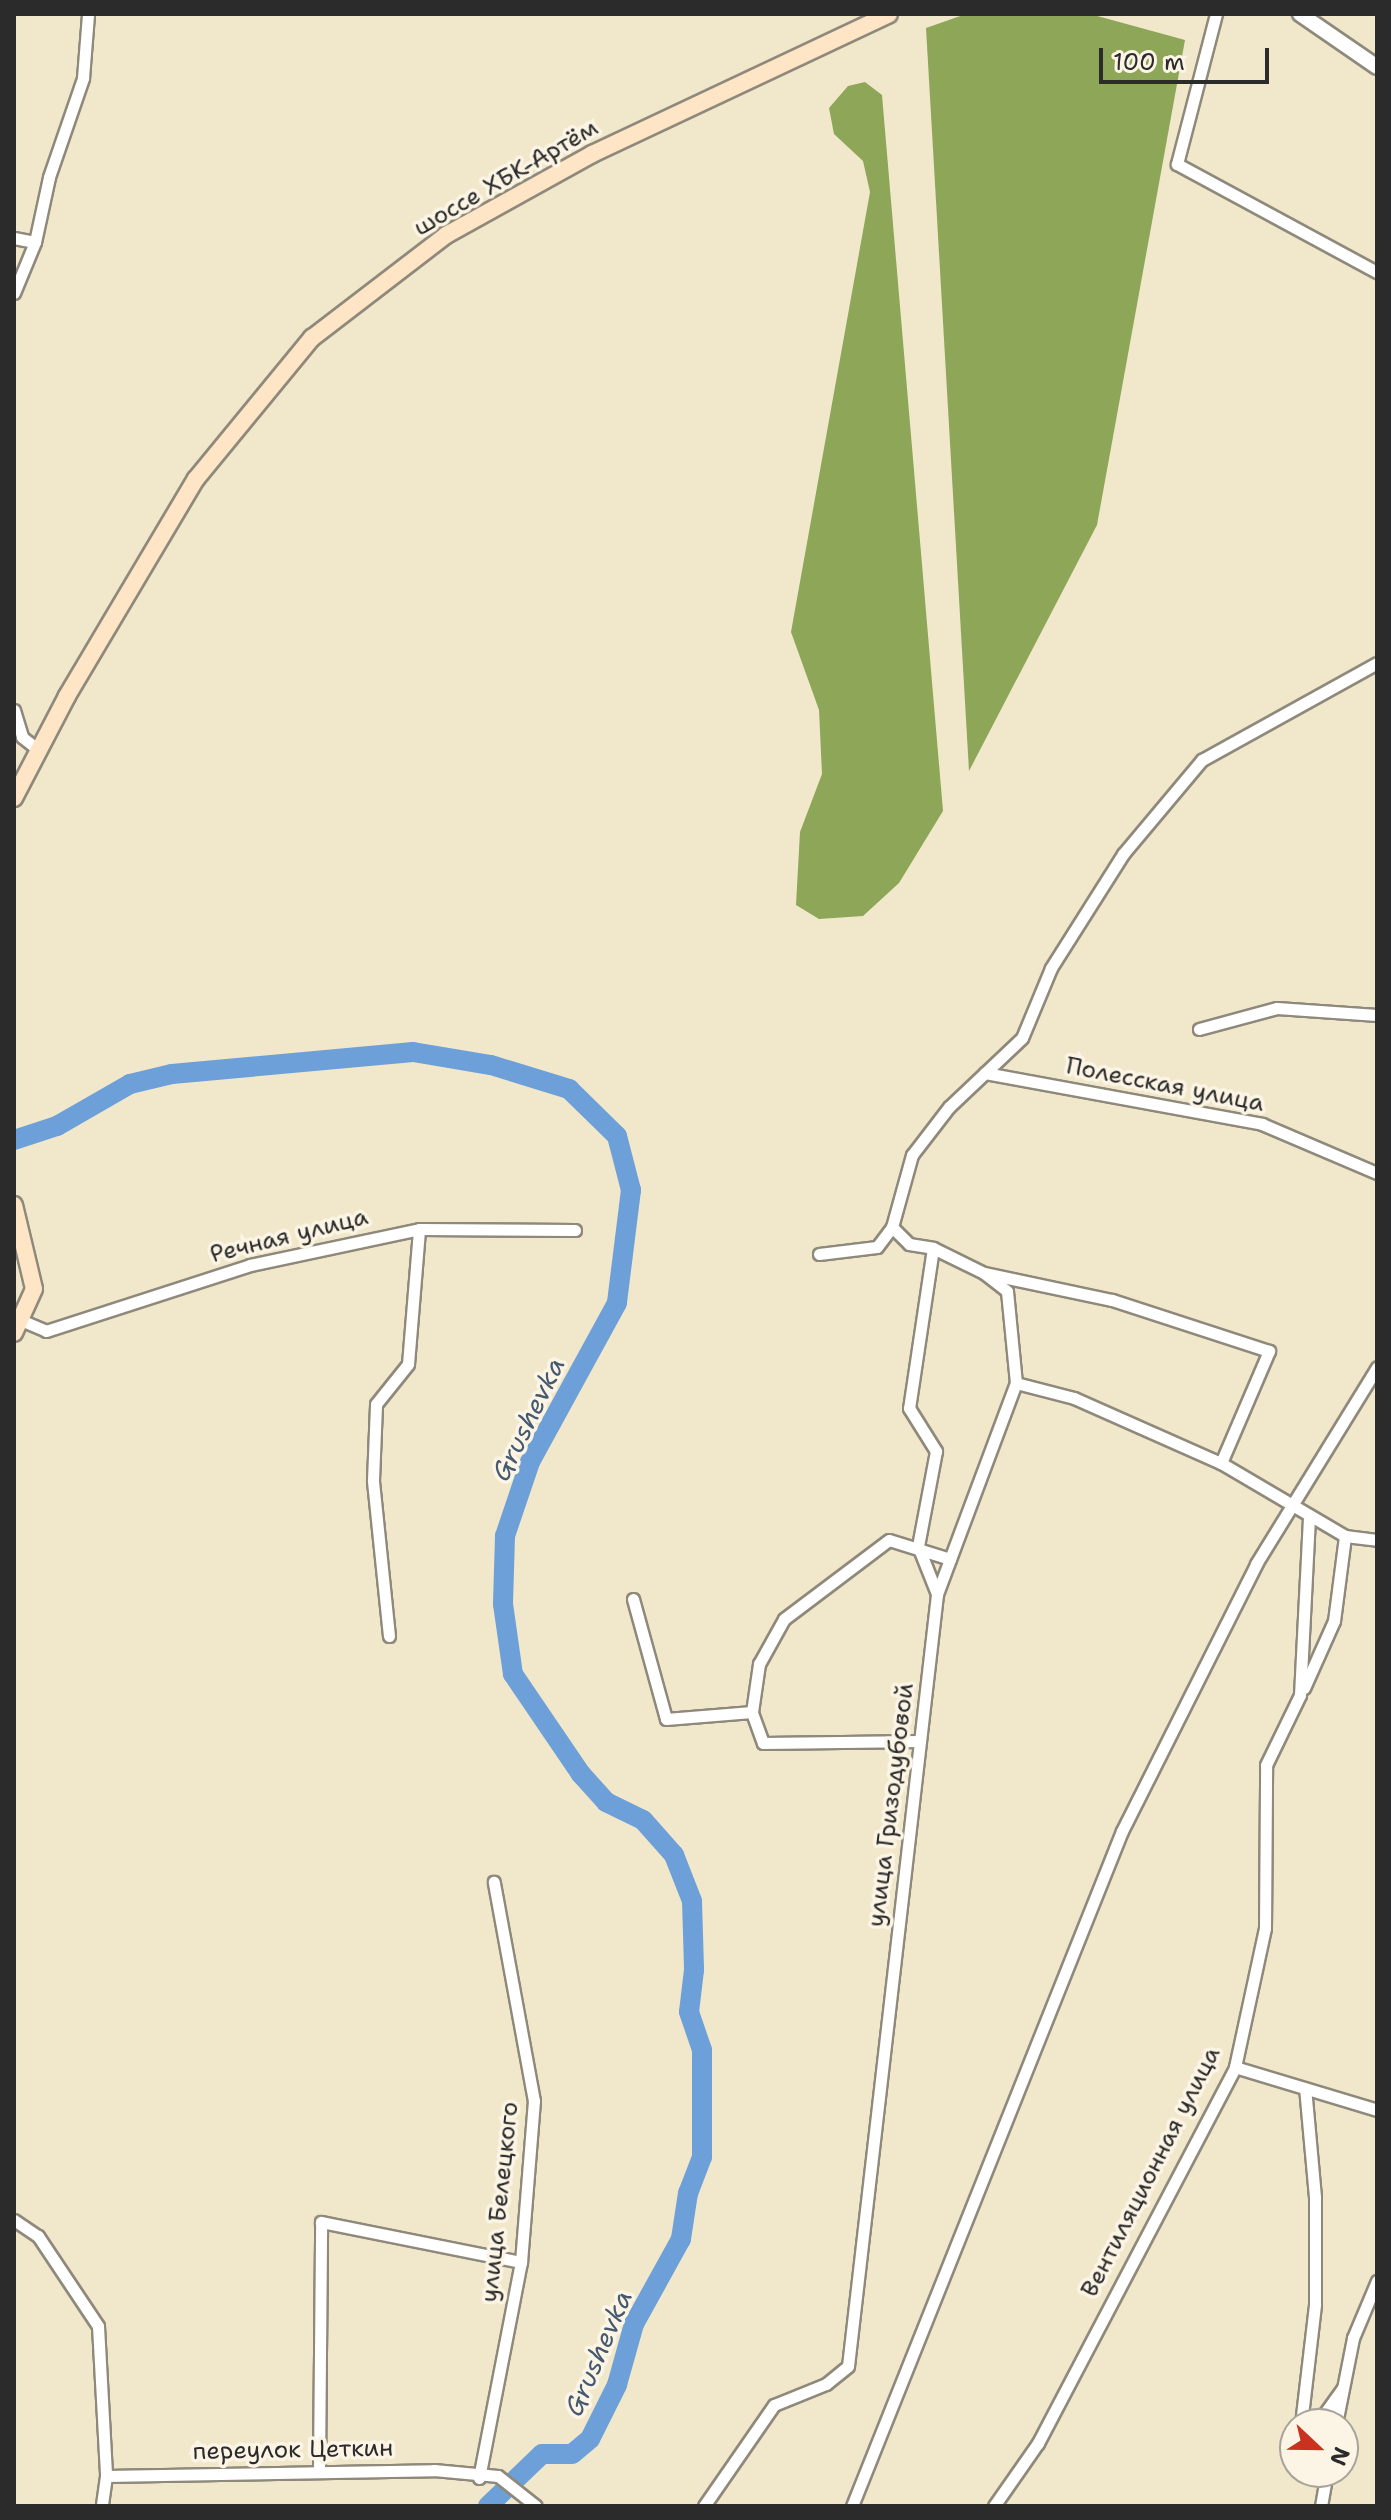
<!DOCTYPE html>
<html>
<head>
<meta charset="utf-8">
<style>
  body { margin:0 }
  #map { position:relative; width:1391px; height:2520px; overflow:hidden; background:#f1e7cb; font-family:"Shantell Sans",sans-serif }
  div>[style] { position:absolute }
  .forest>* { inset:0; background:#8ea658 }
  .river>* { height:20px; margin:-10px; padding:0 10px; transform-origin:10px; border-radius:10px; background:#6da0d8 }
  .roads { filter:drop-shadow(2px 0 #8e897b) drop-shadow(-2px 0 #8e897b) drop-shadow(0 2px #8e897b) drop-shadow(0 -2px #8e897b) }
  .minor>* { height:11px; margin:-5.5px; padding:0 5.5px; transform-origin:5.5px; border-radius:5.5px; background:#fff }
  .tertiary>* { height:14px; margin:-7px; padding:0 7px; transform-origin:7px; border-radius:7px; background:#fff }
  .secondary>* { height:16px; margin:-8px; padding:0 8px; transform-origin:8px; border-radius:8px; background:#fde5c5 }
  span { translate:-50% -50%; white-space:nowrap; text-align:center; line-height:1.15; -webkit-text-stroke:7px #fcf5e5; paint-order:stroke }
  .street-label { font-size:24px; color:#2b2b2b }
  .water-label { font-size:26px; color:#455a70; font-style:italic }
  .frame { position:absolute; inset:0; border:16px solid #2b2b2b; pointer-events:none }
  .north { position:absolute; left:1279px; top:2408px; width:80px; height:80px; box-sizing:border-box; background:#fcf5e5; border:2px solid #a8a49b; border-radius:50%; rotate:112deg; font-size:22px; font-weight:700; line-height:32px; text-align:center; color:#2b2b2b }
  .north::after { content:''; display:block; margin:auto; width:28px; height:36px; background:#c8321e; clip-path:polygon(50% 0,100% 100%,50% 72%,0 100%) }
  .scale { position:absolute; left:1099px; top:48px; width:170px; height:36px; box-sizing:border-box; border:4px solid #2b2b2b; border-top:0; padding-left:10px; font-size:24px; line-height:28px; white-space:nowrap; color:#2b2b2b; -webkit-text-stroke:6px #fcf5e5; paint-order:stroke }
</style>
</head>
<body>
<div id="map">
  <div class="forest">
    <i style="clip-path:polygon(966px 14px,1090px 14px,1185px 40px,1097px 525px,969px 771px,926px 28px)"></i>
    <i style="clip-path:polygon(865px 82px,882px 95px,943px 811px,899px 883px,863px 916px,819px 919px,796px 905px,800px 832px,822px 774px,819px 710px,791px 632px,870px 192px,863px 161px,834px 134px,829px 108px,848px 86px)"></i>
  </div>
  <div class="river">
    <i style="left:14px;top:1140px;width:45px;rotate:-18deg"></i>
    <i style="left:57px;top:1126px;width:84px;rotate:-29.9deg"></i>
    <i style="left:130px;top:1084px;width:43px;rotate:-13.4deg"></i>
    <i style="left:172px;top:1074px;width:242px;rotate:-5.2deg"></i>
    <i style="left:413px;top:1052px;width:79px;rotate:9.5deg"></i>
    <i style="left:491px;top:1065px;width:82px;rotate:17.1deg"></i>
    <i style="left:569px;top:1089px;width:67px;rotate:44.4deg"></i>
    <i style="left:617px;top:1136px;width:56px;rotate:75.5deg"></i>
    <i style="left:631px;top:1190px;width:114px;rotate:97.1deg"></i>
    <i style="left:617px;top:1303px;width:181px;rotate:118.7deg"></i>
    <i style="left:530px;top:1462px;width:78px;rotate:108.7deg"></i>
    <i style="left:505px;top:1536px;width:68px;rotate:91.7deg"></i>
    <i style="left:503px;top:1604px;width:71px;rotate:81.9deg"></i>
    <i style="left:513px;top:1674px;width:121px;rotate:55.8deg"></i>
    <i style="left:581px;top:1774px;width:38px;rotate:48deg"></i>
    <i style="left:606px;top:1802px;width:41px;rotate:25.9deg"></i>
    <i style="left:643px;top:1820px;width:47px;rotate:48.5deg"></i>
    <i style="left:674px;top:1855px;width:49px;rotate:68.6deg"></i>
    <i style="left:692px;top:1901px;width:69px;rotate:88.3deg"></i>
    <i style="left:694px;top:1970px;width:42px;rotate:96.8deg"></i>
    <i style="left:689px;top:2012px;width:40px;rotate:71.1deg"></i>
    <i style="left:702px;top:2050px;width:107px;rotate:90deg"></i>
    <i style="left:702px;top:2157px;width:39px;rotate:111deg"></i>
    <i style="left:688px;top:2193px;width:47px;rotate:98.7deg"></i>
    <i style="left:681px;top:2239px;width:97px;rotate:118.9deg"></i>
    <i style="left:634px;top:2324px;width:63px;rotate:105.6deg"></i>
    <i style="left:617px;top:2385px;width:60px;rotate:116.6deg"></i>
    <i style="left:590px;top:2439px;width:23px;rotate:140deg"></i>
    <i style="left:572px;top:2454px;width:30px;rotate:180deg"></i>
    <i style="left:542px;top:2454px;width:75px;rotate:136.1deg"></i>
  </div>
  <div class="roads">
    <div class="minor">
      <i style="left:1216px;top:14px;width:155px;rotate:104.6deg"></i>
      <i style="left:1177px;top:164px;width:227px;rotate:28.4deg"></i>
      <i style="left:14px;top:238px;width:21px;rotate:11deg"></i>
      <i style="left:14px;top:293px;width:55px;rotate:-67.6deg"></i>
      <i style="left:35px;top:242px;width:66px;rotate:-77.8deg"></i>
      <i style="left:49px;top:177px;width:105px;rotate:-71deg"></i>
      <i style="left:83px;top:78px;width:64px;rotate:-85.5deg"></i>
      <i style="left:14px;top:710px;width:28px;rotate:73deg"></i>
      <i style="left:22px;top:737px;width:23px;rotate:38deg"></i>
      <i style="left:1199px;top:1029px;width:81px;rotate:-15.1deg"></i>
      <i style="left:1277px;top:1008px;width:100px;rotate:4deg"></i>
      <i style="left:985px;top:1073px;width:282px;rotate:10.4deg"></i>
      <i style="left:1262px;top:1124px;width:125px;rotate:23.1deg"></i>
      <i style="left:892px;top:1227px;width:24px;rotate:45deg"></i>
      <i style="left:909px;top:1244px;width:24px;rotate:9deg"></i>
      <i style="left:933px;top:1248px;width:57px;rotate:26.1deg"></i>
      <i style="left:984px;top:1273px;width:131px;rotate:11.9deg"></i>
      <i style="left:1112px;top:1300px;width:165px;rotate:18deg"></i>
      <i style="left:1269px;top:1351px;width:122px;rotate:113.2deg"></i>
      <i style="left:933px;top:1248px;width:162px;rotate:98.5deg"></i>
      <i style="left:909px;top:1408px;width:51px;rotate:57.9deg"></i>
      <i style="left:936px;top:1451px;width:97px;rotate:100.7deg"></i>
      <i style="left:918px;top:1546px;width:52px;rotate:68.4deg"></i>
      <i style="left:819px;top:1254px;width:58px;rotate:-6.9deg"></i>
      <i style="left:877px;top:1247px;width:25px;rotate:-53deg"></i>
      <i style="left:892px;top:1227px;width:75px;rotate:-74.5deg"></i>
      <i style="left:912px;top:1155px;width:61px;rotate:-52.4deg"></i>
      <i style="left:949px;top:1107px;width:100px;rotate:-43.4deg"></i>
      <i style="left:1022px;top:1038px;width:76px;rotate:-67.5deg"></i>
      <i style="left:1051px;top:968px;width:135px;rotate:-57.7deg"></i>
      <i style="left:1123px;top:854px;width:123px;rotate:-50deg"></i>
      <i style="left:1202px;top:760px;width:200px;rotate:-29deg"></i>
      <i style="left:23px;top:1321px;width:25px;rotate:23deg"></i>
      <i style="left:46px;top:1331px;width:214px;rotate:-17.9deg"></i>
      <i style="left:250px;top:1265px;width:173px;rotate:-12deg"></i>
      <i style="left:419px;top:1229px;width:156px;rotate:0.4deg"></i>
      <i style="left:1016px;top:1383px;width:60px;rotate:14.5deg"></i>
      <i style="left:1074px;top:1398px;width:161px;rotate:23.9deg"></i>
      <i style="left:1221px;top:1463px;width:144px;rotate:30.5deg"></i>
      <i style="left:1345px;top:1536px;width:32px;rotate:7deg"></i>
      <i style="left:633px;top:1599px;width:124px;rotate:74.6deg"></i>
      <i style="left:666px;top:1719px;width:86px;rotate:-4.7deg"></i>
      <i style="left:389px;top:1636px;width:157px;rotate:-95.9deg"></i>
      <i style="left:373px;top:1480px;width:76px;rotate:-87.7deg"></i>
      <i style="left:376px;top:1404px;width:51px;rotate:-51.3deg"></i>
      <i style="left:408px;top:1364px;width:135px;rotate:-85.3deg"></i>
      <i style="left:1304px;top:1688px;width:73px;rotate:-65.9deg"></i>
      <i style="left:1334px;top:1621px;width:86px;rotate:-82.6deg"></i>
      <i style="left:920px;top:1741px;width:157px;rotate:179.3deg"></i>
      <i style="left:763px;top:1743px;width:33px;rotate:-110deg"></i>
      <i style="left:752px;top:1712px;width:49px;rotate:-81.7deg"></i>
      <i style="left:759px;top:1664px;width:51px;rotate:-60.9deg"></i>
      <i style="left:784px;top:1619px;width:131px;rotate:-37deg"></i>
      <i style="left:889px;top:1540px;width:64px;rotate:17.3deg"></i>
      <i style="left:1235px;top:2067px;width:148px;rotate:16.8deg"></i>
      <i style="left:14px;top:2220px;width:29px;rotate:34deg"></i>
      <i style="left:38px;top:2236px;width:108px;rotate:56.3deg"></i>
      <i style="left:98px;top:2326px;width:150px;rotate:86.9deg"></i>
      <i style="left:106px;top:2476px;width:30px;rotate:98deg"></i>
      <i style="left:1301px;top:2424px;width:121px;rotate:-83.3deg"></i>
      <i style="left:1315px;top:2304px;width:107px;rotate:-90deg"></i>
      <i style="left:1315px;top:2197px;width:109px;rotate:-95.2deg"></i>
      <i style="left:1317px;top:2424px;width:44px;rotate:-54.2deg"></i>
      <i style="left:1336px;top:2424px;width:88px;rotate:-78.8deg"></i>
      <i style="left:1353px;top:2338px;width:62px;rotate:-67.2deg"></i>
      <i style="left:319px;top:2469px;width:247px;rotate:-89.5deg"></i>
      <i style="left:321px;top:2222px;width:204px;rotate:11.3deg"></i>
      <i style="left:106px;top:2476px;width:328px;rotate:-1deg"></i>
      <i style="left:434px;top:2470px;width:64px;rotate:5.4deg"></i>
      <i style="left:498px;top:2476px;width:48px;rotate:38.3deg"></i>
      <i style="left:479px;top:2478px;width:220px;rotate:-79deg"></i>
      <i style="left:521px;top:2262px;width:162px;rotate:-85.4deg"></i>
      <i style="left:534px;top:2101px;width:223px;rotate:-100.4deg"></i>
      <i style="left:704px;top:2506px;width:123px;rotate:-55.3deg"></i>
      <i style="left:774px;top:2405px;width:56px;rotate:-22deg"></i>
      <i style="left:826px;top:2384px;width:28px;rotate:-39deg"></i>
      <i style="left:848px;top:2366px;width:777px;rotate:-83.42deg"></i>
      <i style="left:937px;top:1594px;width:225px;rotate:-69.5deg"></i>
      <i style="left:1016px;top:1383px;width:92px;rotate:-95.6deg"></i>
      <i style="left:1007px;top:1291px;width:29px;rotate:-142deg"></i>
      <i style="left:852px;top:2506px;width:727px;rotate:-68.2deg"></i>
      <i style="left:1122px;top:1831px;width:299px;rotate:-63.3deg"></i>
      <i style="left:1256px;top:1564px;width:231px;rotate:-58.4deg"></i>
      <i style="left:994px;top:2506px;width:77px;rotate:-55.1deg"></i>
      <i style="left:1038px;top:2443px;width:424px;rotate:-62.3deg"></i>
      <i style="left:1235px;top:2067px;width:142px;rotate:-77.8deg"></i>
      <i style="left:1265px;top:1928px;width:163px;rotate:-89.6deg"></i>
      <i style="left:1266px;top:1765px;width:78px;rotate:-64.1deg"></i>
      <i style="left:1300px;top:1695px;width:180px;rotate:-87.1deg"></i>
      <i style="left:1321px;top:2506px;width:35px;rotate:-80deg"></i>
    </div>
    <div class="tertiary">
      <i style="left:1300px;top:14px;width:93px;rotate:34.5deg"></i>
    </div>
    <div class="secondary">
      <i style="left:14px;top:798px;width:115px;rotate:-62.5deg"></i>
      <i style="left:67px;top:696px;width:252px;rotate:-59.3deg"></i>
      <i style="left:196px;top:479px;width:183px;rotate:-50.6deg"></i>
      <i style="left:312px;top:338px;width:169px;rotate:-37.5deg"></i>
      <i style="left:446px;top:235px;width:167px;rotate:-29deg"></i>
      <i style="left:592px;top:154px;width:328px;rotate:-25.2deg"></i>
      <i style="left:14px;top:1205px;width:86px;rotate:76.6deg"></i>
      <i style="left:34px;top:1289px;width:48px;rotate:114.4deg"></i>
    </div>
  </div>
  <div class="street-label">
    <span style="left:506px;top:178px;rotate:-30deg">шоссе ХБК-Артём</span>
    <span style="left:1165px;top:1085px;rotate:11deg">Полесская улица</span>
    <span style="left:289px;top:1236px;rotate:-14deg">Речная улица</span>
    <span style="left:891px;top:1805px;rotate:-83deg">улица Гризодубовой</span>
    <span style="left:1151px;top:2172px;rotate:-63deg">Вентиляционная улица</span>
    <span style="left:500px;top:2202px;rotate:-84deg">улица Белецкого</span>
    <span style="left:293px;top:2450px;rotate:-1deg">переулок Цеткин</span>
  </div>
  <div class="water-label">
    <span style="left:528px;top:1419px;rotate:-64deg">Grushevka</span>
    <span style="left:598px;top:2353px;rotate:-67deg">Grushevka</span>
  </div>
  <div class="frame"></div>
  <div class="north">N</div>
  <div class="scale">100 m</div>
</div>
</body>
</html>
